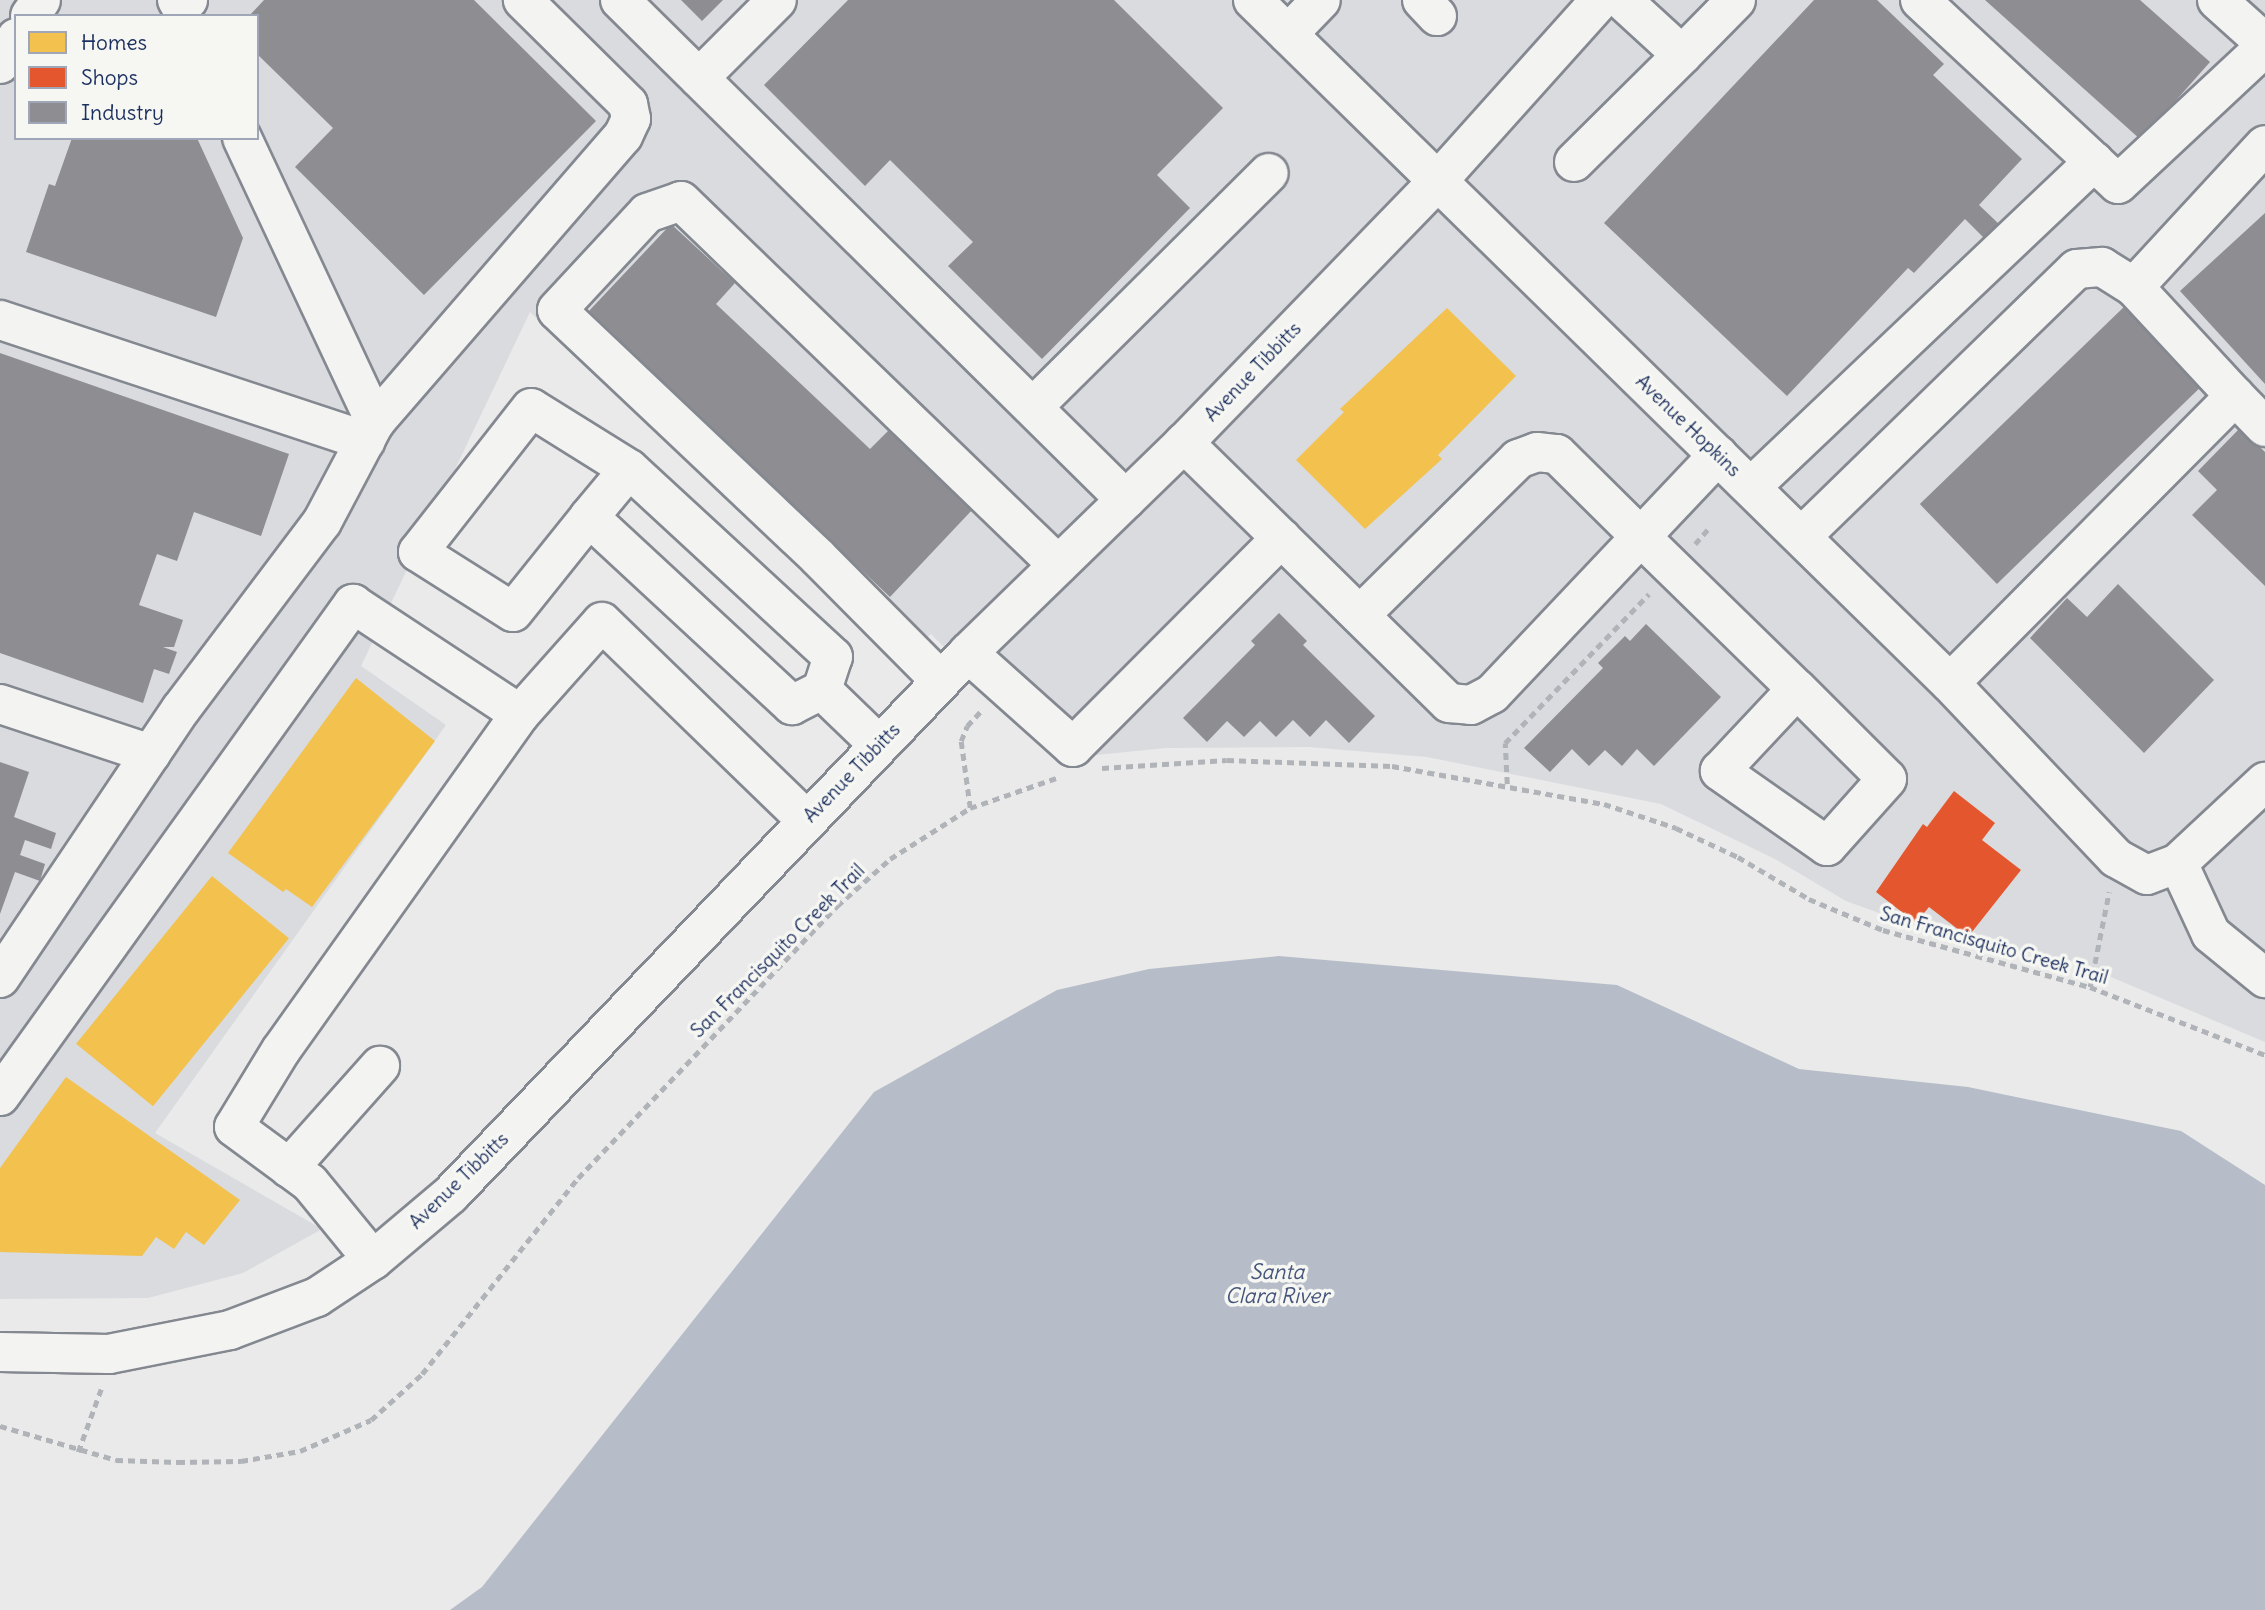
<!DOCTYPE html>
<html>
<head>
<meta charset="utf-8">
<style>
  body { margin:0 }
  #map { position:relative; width:2265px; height:1610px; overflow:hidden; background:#e9eae9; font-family:Delius,sans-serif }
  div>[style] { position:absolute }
  .built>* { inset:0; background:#d9dbde }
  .water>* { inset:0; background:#b7bdc8 }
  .homes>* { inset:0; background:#f2c14e; transform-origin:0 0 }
  .shops>* { inset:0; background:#e4572e }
  .industry>* { inset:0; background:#8d8d92; transform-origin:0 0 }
  .path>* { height:4.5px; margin-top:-2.25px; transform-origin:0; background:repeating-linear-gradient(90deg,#b0b3b8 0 7px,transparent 0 12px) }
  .roads { filter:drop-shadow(2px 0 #848890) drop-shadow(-2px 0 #848890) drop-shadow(0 2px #848890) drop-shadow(0 -2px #848890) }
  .minor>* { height:38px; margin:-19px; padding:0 19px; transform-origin:19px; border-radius:19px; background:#f3f3f2 }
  span { translate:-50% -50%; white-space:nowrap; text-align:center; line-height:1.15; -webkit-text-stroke:7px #f6f6f2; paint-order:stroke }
  .street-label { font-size:19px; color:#1b2f5e }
  .water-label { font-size:21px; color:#44547a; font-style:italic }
  .legend { position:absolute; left:14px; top:14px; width:245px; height:126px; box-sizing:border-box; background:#f6f6f2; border:2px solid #9ea6b7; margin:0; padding:9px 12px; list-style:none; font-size:21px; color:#1b2f5e }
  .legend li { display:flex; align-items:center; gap:14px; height:35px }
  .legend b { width:35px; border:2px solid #9ea6b7 }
</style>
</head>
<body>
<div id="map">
  <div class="built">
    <i style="clip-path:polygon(evenodd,0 0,2265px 0,2265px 1042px,2073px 961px,1948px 938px,1846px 901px,1775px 859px,1661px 804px,1427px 757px,1309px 747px,1166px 748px,1056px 759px,931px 634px,899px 663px,530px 312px,361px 666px,446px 725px,155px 1133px,322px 1229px,243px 1273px,148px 1298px,0 1299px,0 0,16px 16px,257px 16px,257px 138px,16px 138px,16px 16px)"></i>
  </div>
  <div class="water">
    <i style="clip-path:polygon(1279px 956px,1617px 985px,1799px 1069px,1968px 1087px,2181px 1131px,2265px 1185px,2265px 1610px,450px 1610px,482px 1587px,874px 1092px,1057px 990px,1149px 969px)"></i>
  </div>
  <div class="homes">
    <i style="clip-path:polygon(1447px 308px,1516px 376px,1438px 455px,1442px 459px,1365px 529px,1296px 460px,1344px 412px,1340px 409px)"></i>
    <i style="clip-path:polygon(356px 678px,435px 741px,312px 907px,286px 889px,283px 892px,228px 853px)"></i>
    <i style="left:212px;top:876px;width:99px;height:216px;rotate:39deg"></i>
    <i style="clip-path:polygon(66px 1077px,240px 1200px,204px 1245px,186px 1232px,174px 1249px,156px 1237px,142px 1256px,0 1252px,0 1168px)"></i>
  </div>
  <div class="shops">
    <i style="clip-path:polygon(1954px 791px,1995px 823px,1982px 840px,2021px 870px,1968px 937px,1929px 907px,1916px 923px,1876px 892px,1923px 824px,1927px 827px)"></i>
  </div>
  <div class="industry">
    <i style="clip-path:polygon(264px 0,474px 0,596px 121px,424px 295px,295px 167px,333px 128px,257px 54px,257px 16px,249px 16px)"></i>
    <i style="clip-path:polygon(681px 0,723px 0,702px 21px)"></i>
    <i style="clip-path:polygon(848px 0,1114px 0,1223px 108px,1157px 175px,1190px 208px,1042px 359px,948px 266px,973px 242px,890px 160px,865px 186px,764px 85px)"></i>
    <i style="clip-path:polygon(1814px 0,1877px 0,1944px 64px,1933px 75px,2022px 159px,1979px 205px,1999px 224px,1985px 239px,1965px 219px,1914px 273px,1908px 268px,1787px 396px,1604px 223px)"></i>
    <i style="clip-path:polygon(1985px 0,2140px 0,2210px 62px,2141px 140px)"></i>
    <i style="clip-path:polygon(72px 138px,197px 138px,243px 238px,216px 317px,26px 252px,49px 184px,55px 186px)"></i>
    <i style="clip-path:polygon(2265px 213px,2265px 384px,2180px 291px)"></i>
    <i style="clip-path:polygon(671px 224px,735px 283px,716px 304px,870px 449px,889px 430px,973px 509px,890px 597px,588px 312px)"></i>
    <i style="left:2127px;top:304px;width:111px;height:288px;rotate:46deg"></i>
    <i style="clip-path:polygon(0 353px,289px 454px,261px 536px,194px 512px,177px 561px,157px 554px,139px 605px,183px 620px,174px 647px,163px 647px,177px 652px,169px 674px,154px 669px,143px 703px,0 653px)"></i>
    <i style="clip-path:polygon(2240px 428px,2265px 452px,2265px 586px,2192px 515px,2217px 490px,2198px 471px)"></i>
    <i style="clip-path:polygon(2118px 584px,2214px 680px,2144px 753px,2030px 638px,2067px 598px,2087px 617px)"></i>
    <i style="clip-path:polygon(1279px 613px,1307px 641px,1303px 645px,1375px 716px,1349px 743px,1326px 720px,1310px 737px,1293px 720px,1276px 737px,1260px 721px,1244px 737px,1227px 721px,1207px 742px,1183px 718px,1255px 645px,1251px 641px)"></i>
    <i style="clip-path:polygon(1646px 624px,1721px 697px,1654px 766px,1637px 749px,1622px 766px,1605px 750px,1589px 766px,1572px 749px,1550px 772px,1524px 748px,1603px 668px,1598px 663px,1625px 636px,1630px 641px)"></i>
    <i style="clip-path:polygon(0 762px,29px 772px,14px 817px,56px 833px,51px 849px,25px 840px,20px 855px,45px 864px,40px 881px,15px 872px,0 914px)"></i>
  </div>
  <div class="path">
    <i style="left:1695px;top:544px;width:23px;rotate:-49deg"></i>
    <i style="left:1102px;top:768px;width:125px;rotate:-3.7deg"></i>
    <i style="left:1227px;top:760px;width:165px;rotate:2.1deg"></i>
    <i style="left:1392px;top:766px;width:215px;rotate:10.2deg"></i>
    <i style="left:1604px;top:804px;width:76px;rotate:18.4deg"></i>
    <i style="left:1676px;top:828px;width:68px;rotate:25.1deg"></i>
    <i style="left:1738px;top:857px;width:82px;rotate:30.6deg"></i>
    <i style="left:1809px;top:899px;width:80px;rotate:22.7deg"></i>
    <i style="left:1883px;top:930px;width:215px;rotate:15.4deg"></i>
    <i style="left:2090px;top:987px;width:188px;rotate:21.2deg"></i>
    <i style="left:1507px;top:784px;width:41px;rotate:-92.8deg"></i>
    <i style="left:1505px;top:743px;width:207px;rotate:-46deg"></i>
    <i style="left:970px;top:808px;width:68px;rotate:-97.7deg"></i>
    <i style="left:961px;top:741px;width:16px;rotate:-68deg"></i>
    <i style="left:967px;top:726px;width:21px;rotate:-47deg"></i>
    <i style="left:2090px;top:987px;width:97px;rotate:-78.7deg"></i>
    <i style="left:0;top:1426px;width:121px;rotate:16.3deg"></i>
    <i style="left:116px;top:1460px;width:62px;rotate:1.8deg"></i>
    <i style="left:178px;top:1462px;width:63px;rotate:-0.9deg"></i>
    <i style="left:241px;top:1461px;width:60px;rotate:-9.6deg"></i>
    <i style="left:300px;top:1451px;width:77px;rotate:-23.6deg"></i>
    <i style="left:371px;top:1420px;width:69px;rotate:-42deg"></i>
    <i style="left:422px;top:1374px;width:251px;rotate:-51.5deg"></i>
    <i style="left:578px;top:1178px;width:376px;rotate:-46.4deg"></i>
    <i style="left:837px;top:906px;width:71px;rotate:-41.6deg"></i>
    <i style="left:890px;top:859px;width:95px;rotate:-32.5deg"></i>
    <i style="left:970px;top:808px;width:91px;rotate:-19.2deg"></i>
    <i style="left:78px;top:1452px;width:67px;rotate:-69.9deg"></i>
  </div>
  <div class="roads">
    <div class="minor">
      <i style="left:177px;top:0;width:8px;rotate:60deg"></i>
      <i style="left:181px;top:7px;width:10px;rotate:-45deg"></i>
      <i style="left:620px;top:0;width:711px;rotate:44.66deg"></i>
      <i style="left:1253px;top:0;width:976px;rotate:44.42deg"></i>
      <i style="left:1950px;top:683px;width:241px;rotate:46.5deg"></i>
      <i style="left:2116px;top:858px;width:35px;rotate:29deg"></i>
      <i style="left:2147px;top:875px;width:33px;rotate:-21deg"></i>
      <i style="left:2178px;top:863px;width:119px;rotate:-43deg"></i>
      <i style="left:1422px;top:0;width:22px;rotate:47deg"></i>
      <i style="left:1920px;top:0;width:270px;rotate:42.9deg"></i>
      <i style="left:2118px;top:184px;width:201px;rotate:-43deg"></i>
      <i style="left:2217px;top:0;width:64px;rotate:41.9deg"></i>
      <i style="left:30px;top:16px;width:19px;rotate:-55deg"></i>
      <i style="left:1288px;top:34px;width:47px;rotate:-45.9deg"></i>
      <i style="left:1682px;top:55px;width:77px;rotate:-45.5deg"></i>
      <i style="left:0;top:64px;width:31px;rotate:-58deg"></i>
      <i style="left:699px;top:78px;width:110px;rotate:-45deg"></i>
      <i style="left:242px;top:138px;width:314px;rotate:64.9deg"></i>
      <i style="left:1574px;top:162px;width:152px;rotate:-44.7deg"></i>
      <i style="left:1682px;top:55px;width:81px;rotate:-137.5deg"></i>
      <i style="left:2134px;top:287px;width:193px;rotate:-47.3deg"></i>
      <i style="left:0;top:320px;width:385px;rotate:18.3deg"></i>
      <i style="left:2235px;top:396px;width:43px;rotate:45.9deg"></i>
      <i style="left:1033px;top:407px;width:332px;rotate:-44.8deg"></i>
      <i style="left:1751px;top:487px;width:473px;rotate:-43.5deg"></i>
      <i style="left:589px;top:517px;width:277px;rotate:42.8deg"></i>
      <i style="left:792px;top:705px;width:34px;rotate:-27deg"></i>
      <i style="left:822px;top:690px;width:35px;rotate:-72deg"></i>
      <i style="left:833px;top:657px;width:277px;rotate:-137.3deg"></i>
      <i style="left:629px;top:469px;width:115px;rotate:-148.1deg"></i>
      <i style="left:531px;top:408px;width:183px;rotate:128.1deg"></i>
      <i style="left:418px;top:552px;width:112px;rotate:32.3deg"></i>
      <i style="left:513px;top:612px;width:122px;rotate:-51.3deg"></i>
      <i style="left:589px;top:517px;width:62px;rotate:-50.2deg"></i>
      <i style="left:1802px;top:536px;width:383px;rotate:-44.2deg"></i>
      <i style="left:2077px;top:269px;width:25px;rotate:-5deg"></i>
      <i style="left:2102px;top:267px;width:38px;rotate:32deg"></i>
      <i style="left:2134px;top:287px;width:149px;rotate:47.2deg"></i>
      <i style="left:2235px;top:396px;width:404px;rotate:134.8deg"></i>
      <i style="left:1281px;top:538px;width:235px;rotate:44.5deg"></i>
      <i style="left:1449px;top:703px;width:22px;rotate:5deg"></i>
      <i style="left:1471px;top:705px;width:24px;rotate:-28deg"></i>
      <i style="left:1492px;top:694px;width:329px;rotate:-46.6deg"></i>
      <i style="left:1360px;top:615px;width:222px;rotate:-44.6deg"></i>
      <i style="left:1518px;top:459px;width:20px;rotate:-20deg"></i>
      <i style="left:1537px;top:452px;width:20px;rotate:6deg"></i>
      <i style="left:1557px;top:454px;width:118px;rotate:44.7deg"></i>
      <i style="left:1641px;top:537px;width:218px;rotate:44.3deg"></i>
      <i style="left:1797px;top:689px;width:127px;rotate:45deg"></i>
      <i style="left:1887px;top:779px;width:90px;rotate:131.8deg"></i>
      <i style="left:1827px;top:846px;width:131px;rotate:-145deg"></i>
      <i style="left:1720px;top:771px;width:112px;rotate:-46.8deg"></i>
      <i style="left:968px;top:653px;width:141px;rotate:41.8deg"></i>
      <i style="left:1073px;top:747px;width:295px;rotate:-45.1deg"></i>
      <i style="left:1281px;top:538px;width:136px;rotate:-135.6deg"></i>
      <i style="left:941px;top:681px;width:175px;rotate:-134.8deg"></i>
      <i style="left:818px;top:557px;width:359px;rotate:-136.6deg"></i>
      <i style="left:557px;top:310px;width:132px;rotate:-47.1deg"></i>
      <i style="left:647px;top:213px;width:36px;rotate:-19deg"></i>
      <i style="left:681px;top:201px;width:524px;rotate:43.99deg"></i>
      <i style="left:822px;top:690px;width:79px;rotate:44deg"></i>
      <i style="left:0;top:704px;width:159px;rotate:18.3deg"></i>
      <i style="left:520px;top:714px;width:123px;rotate:-48.3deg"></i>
      <i style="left:602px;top:622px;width:286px;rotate:44.1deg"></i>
      <i style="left:2178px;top:863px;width:78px;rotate:65.1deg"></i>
      <i style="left:2211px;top:934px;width:70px;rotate:39.2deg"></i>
      <i style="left:0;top:978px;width:324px;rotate:-56.1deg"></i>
      <i style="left:181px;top:709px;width:234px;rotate:-53deg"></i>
      <i style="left:322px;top:522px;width:113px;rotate:-62.1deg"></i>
      <i style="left:375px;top:422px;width:379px;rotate:-49.1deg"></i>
      <i style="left:623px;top:136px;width:19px;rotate:-65deg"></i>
      <i style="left:631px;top:119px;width:15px;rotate:-101deg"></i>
      <i style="left:628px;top:104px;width:148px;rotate:-135.3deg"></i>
      <i style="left:0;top:1096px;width:606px;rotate:-54.34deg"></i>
      <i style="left:353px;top:604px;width:200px;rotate:33.4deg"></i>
      <i style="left:520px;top:714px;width:412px;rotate:125.4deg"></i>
      <i style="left:281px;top:1050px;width:90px;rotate:121.4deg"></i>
      <i style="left:234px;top:1127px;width:94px;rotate:36.4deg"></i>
      <i style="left:310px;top:1183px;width:99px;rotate:50.7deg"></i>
      <i style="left:289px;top:1168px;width:137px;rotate:-48.3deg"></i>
      <i style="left:0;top:1352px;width:109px;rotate:1.1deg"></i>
      <i style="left:109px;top:1354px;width:123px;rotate:-11.2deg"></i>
      <i style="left:230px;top:1330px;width:93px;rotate:-20.8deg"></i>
      <i style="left:317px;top:1297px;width:67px;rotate:-33.5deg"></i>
      <i style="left:373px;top:1260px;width:102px;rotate:-40.2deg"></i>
      <i style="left:451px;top:1194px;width:748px;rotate:-46.3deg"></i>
      <i style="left:968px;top:653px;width:301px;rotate:-44.2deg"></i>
      <i style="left:1184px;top:443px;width:362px;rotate:-45.9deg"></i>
      <i style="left:1436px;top:183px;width:246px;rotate:-48.1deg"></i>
    </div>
  </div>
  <div class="street-label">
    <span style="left:1253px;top:372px;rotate:-46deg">Avenue Tibbitts</span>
    <span style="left:1688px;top:426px;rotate:44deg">Avenue Hopkins</span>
    <span style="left:852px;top:773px;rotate:-46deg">Avenue Tibbitts</span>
    <span style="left:1994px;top:946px;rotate:16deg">San Francisquito Creek Trail</span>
    <span style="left:778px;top:951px;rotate:-45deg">San Francisquito Creek Trail</span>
    <span style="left:459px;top:1181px;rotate:-44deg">Avenue Tibbitts</span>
  </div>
  <div class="water-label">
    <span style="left:1277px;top:1284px">Santa<br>Clara River</span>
  </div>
  <ul class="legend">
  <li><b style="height:19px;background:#f2c14e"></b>Homes</li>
  <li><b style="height:19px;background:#e4572e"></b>Shops</li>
  <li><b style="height:19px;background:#8d8d92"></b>Industry</li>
  </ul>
</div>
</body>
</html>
